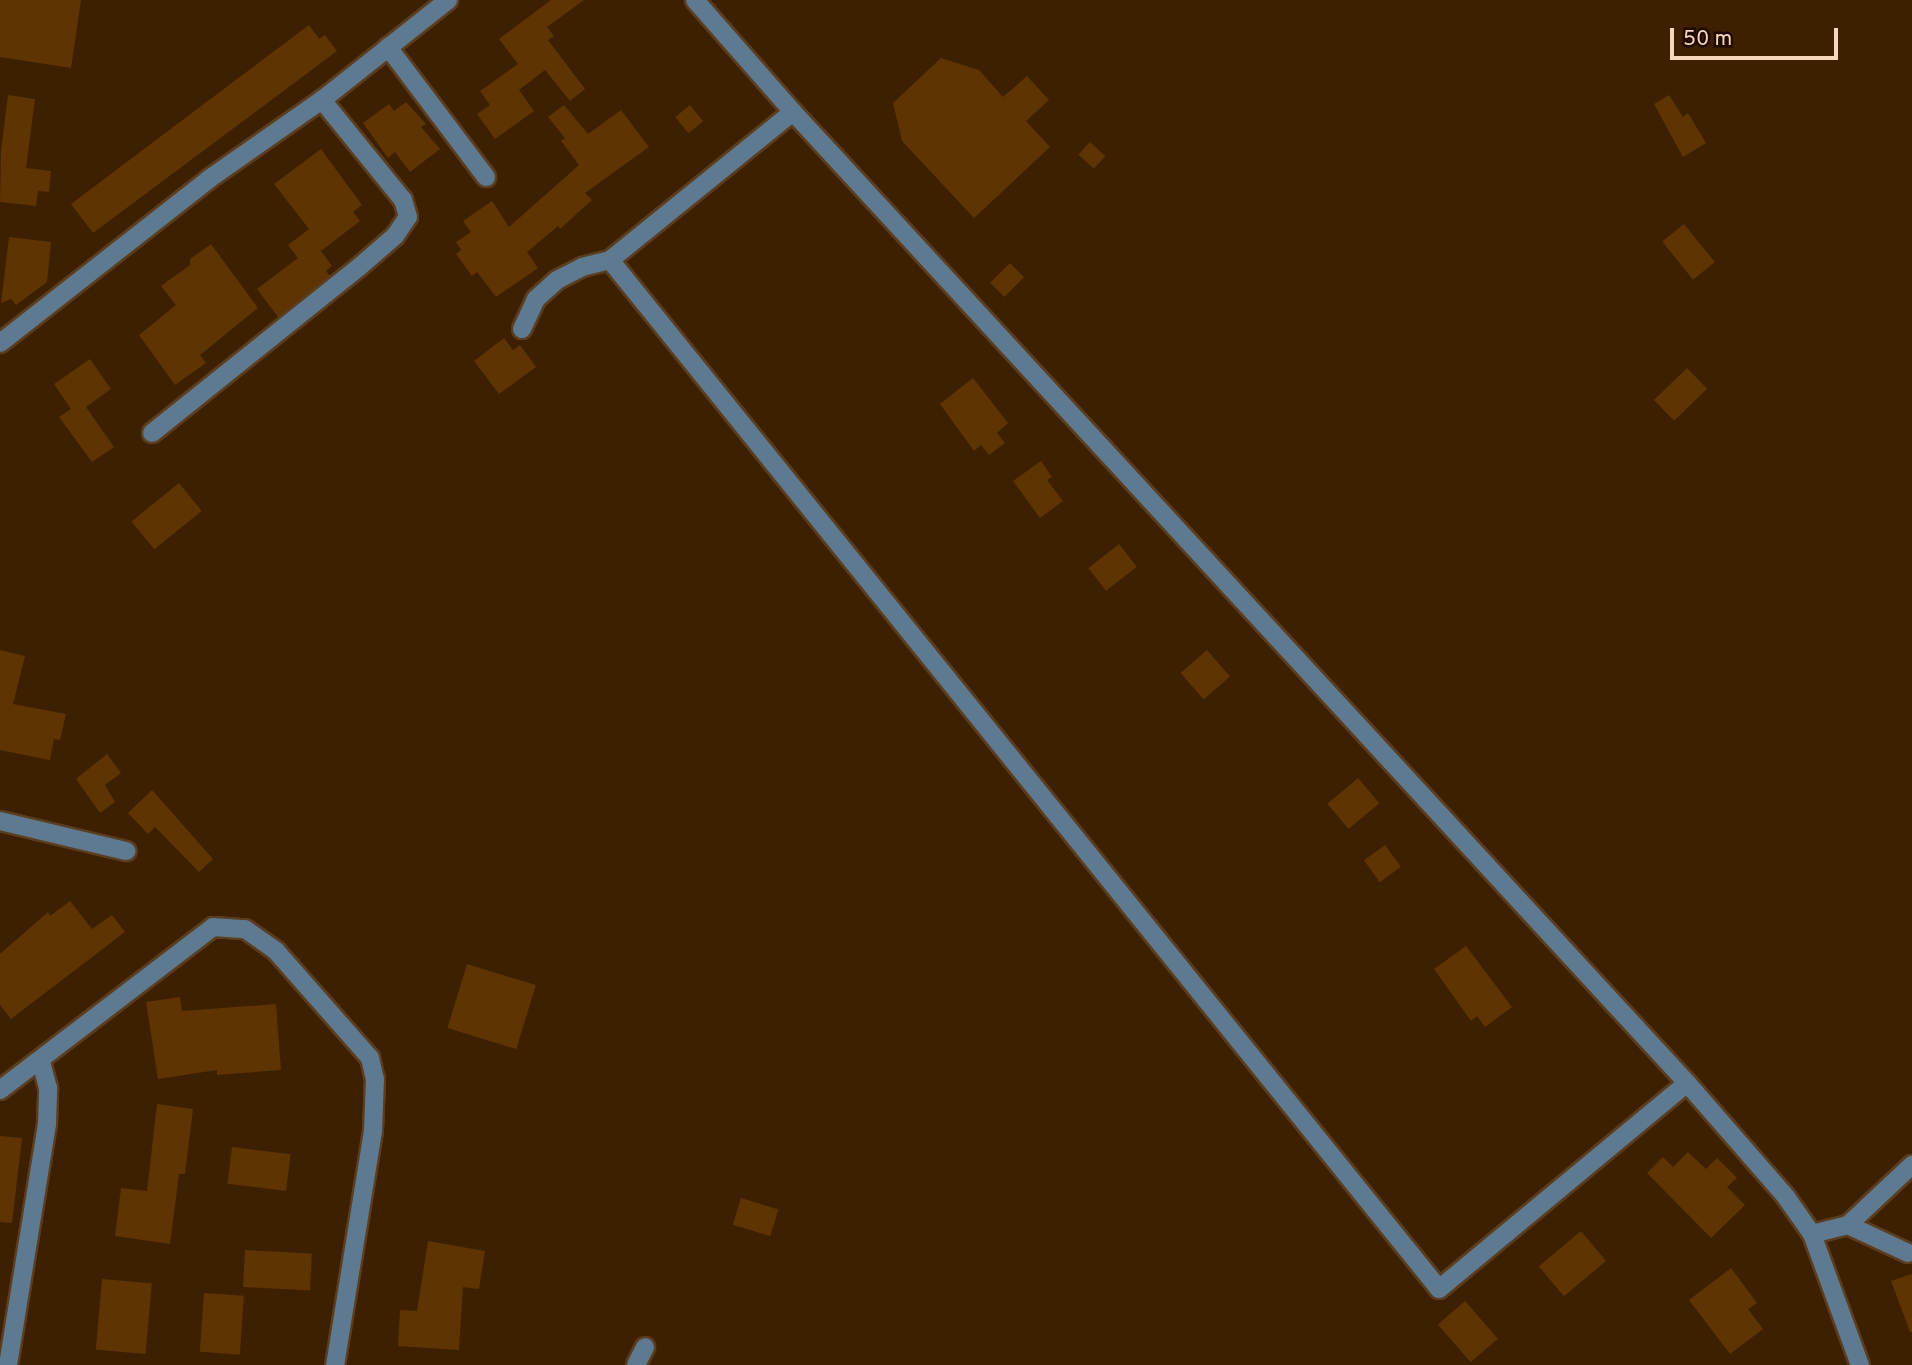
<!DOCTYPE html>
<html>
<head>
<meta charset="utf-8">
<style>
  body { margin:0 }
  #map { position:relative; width:1912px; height:1365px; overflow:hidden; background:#3d2001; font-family:Overpass,sans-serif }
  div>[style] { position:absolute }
  .building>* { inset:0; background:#5e3402; transform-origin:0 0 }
  .roads { filter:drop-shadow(2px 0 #5b3d1f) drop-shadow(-2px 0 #5b3d1f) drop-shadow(0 2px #5b3d1f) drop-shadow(0 -2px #5b3d1f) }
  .minor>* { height:18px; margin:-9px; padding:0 9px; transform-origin:9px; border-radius:9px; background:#5e7a90 }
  span { translate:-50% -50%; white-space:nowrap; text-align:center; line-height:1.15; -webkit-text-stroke:7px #200a00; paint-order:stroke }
  .scale { position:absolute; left:1670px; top:28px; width:168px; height:32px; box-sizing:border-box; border:4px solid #f7d7bb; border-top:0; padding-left:9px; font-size:21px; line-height:24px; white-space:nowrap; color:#f7d7bb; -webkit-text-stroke:5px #200a00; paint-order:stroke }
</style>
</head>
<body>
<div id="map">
  <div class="building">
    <i style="clip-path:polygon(0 0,81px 0,71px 68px,0 57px)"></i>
    <i style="clip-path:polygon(551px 0,584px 0,547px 27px,554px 36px,548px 40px,585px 89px,570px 101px,545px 70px,519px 90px,534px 111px,495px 139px,477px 114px,490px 105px,480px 91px,518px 64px,499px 39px)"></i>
    <i style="clip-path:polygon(309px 25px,319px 39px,325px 35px,337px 51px,93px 233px,71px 204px)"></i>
    <i style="clip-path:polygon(941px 58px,979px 70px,1003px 97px,1027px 76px,1049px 100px,1026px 121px,1050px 147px,974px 218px,902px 141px,893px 103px)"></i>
    <i style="clip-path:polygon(8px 95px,35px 99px,26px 168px,51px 171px,49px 192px,38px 191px,36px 206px,0 202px,1px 151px)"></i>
    <i style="clip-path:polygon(1669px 95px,1683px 117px,1688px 113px,1706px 143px,1683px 157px,1654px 104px)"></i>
    <i style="clip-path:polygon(406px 102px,426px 124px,421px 127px,440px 149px,410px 172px,395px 152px,388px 158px,363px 123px,389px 104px,394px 111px)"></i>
    <i style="clip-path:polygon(564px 105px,588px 134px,621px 110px,649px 147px,585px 193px,592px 200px,560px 229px,558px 226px,527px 252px,538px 268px,496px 297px,477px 272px,472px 276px,456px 254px,461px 250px,456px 242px,471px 232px,463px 221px,492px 201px,509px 227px,579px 165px,561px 141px,565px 138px,548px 117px)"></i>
    <i style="left:690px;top:105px;width:21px;height:19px;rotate:51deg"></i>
    <i style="left:1090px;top:142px;width:21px;height:17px;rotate:43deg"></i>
    <i style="clip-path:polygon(321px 149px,362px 205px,353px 212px,360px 221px,321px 251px,332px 266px,326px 271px,330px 276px,278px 317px,257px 289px,298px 258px,288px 245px,309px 229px,274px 184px)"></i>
    <i style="left:1684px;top:224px;width:49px;height:28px;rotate:51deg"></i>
    <i style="clip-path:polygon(9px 237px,51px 242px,47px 282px,16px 305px,11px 299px,1px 303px)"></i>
    <i style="clip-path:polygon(211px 244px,258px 308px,200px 355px,206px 363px,175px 385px,139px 335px,176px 305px,161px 286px,190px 265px,190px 259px)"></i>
    <i style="left:1010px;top:263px;width:20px;height:28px;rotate:45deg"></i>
    <i style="clip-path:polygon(504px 338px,513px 350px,520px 345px,536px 367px,499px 394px,474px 361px)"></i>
    <i style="clip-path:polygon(90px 359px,111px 389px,86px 407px,114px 447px,92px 462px,59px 417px,71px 409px,54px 384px)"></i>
    <i style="left:1687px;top:368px;width:29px;height:46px;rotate:46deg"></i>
    <i style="clip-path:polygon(973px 378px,1008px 423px,997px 433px,1005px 443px,989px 455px,981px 445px,974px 451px,940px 404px)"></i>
    <i style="clip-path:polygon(1041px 461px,1052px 477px,1047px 480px,1063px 501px,1040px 518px,1013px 481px)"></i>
    <i style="left:179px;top:483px;width:36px;height:61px;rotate:51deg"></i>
    <i style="left:1119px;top:544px;width:29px;height:39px;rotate:52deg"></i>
    <i style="clip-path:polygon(0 650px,25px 656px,13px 704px,66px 714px,60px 740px,54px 739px,50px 760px,0 750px)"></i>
    <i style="left:1207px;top:650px;width:35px;height:35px;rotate:49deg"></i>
    <i style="clip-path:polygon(107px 754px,121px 773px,105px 785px,115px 802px,100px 813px,76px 779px)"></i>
    <i style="left:1358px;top:778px;width:33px;height:40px;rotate:50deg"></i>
    <i style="clip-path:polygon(152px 790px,213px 859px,199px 872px,155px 827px,148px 834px,128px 813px)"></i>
    <i style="left:1385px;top:845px;width:27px;height:26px;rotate:54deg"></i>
    <i style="clip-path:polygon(70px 901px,92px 929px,112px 915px,125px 932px,11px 1019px,0 1005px,0 954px,48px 912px,50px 916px)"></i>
    <i style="clip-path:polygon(1466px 946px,1512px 1007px,1485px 1027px,1477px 1016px,1471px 1021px,1434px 969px)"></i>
    <i style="left:467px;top:964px;width:72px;height:67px;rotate:17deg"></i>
    <i style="clip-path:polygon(180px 997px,182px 1011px,276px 1004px,281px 1070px,217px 1075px,217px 1070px,158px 1079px,146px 1002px)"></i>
    <i style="clip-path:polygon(157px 1104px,193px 1109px,185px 1174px,179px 1174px,170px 1244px,115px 1236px,121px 1188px,147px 1191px)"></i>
    <i style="clip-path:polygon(0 1136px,22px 1138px,12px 1223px,0 1222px)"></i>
    <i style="left:232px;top:1147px;width:59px;height:37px;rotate:7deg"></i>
    <i style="clip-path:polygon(1688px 1152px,1706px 1169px,1717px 1158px,1737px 1178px,1727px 1187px,1745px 1205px,1711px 1238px,1647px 1173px,1663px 1157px,1673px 1167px)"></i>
    <i style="left:741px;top:1198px;width:39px;height:28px;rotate:17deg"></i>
    <i style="left:1581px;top:1231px;width:39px;height:55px;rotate:50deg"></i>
    <i style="clip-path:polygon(428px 1241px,485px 1251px,479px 1289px,463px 1287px,459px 1350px,398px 1346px,400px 1310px,417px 1311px)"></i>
    <i style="left:245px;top:1250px;width:67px;height:37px;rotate:3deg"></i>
    <i style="clip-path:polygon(1731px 1268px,1757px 1303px,1748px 1309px,1763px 1329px,1730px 1354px,1689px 1300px)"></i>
    <i style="clip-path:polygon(1912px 1274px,1912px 1332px,1910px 1332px,1891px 1281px)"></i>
    <i style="left:102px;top:1279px;width:50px;height:71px;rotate:5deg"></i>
    <i style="left:204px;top:1293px;width:40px;height:59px;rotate:4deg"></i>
    <i style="left:1465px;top:1301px;width:50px;height:36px;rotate:49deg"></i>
  </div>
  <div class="roads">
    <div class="minor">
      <i style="left:695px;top:0;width:149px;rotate:48.8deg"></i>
      <i style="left:793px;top:112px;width:1320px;rotate:47.36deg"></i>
      <i style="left:1687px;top:1083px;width:151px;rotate:49deg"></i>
      <i style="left:1786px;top:1197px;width:45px;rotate:54.9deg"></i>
      <i style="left:1812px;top:1234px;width:140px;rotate:69.9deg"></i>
      <i style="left:388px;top:47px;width:163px;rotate:53deg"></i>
      <i style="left:610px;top:260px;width:1321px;rotate:51.14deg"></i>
      <i style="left:1439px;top:1289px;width:322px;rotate:-39.7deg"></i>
      <i style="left:522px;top:329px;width:33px;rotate:-65deg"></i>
      <i style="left:536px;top:299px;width:28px;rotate:-42deg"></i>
      <i style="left:557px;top:280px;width:28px;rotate:-27deg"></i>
      <i style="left:582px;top:267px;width:29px;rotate:-14deg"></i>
      <i style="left:610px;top:260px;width:235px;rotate:-39deg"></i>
      <i style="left:0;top:343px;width:266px;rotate:-38.1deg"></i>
      <i style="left:209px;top:179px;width:138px;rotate:-35deg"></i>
      <i style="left:322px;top:100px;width:161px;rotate:-38.4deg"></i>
      <i style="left:152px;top:433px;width:264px;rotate:-38.7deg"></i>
      <i style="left:358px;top:268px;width:49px;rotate:-40.9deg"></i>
      <i style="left:395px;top:236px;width:23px;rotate:-56deg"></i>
      <i style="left:408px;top:217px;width:18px;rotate:-106deg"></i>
      <i style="left:403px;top:200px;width:129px;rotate:-129deg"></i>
      <i style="left:0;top:821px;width:130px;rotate:13.4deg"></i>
      <i style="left:0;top:1090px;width:268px;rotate:-37.4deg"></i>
      <i style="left:213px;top:927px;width:32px;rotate:4deg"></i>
      <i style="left:245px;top:929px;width:38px;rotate:35deg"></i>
      <i style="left:276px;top:951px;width:142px;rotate:48.7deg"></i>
      <i style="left:370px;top:1058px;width:22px;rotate:77deg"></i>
      <i style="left:375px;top:1079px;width:52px;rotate:92.2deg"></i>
      <i style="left:373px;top:1131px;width:237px;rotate:99.2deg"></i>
      <i style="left:1848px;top:1225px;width:66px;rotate:25deg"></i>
      <i style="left:1812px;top:1234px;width:37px;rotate:-14deg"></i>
      <i style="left:1848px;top:1225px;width:88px;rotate:-43.2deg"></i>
      <i style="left:8px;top:1365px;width:244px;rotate:-80.8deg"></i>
      <i style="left:47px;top:1124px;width:36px;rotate:-88deg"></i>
      <i style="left:48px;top:1088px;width:28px;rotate:-105deg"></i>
      <i style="left:636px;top:1365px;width:20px;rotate:-63deg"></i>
    </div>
  </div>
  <div class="scale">50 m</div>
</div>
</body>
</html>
